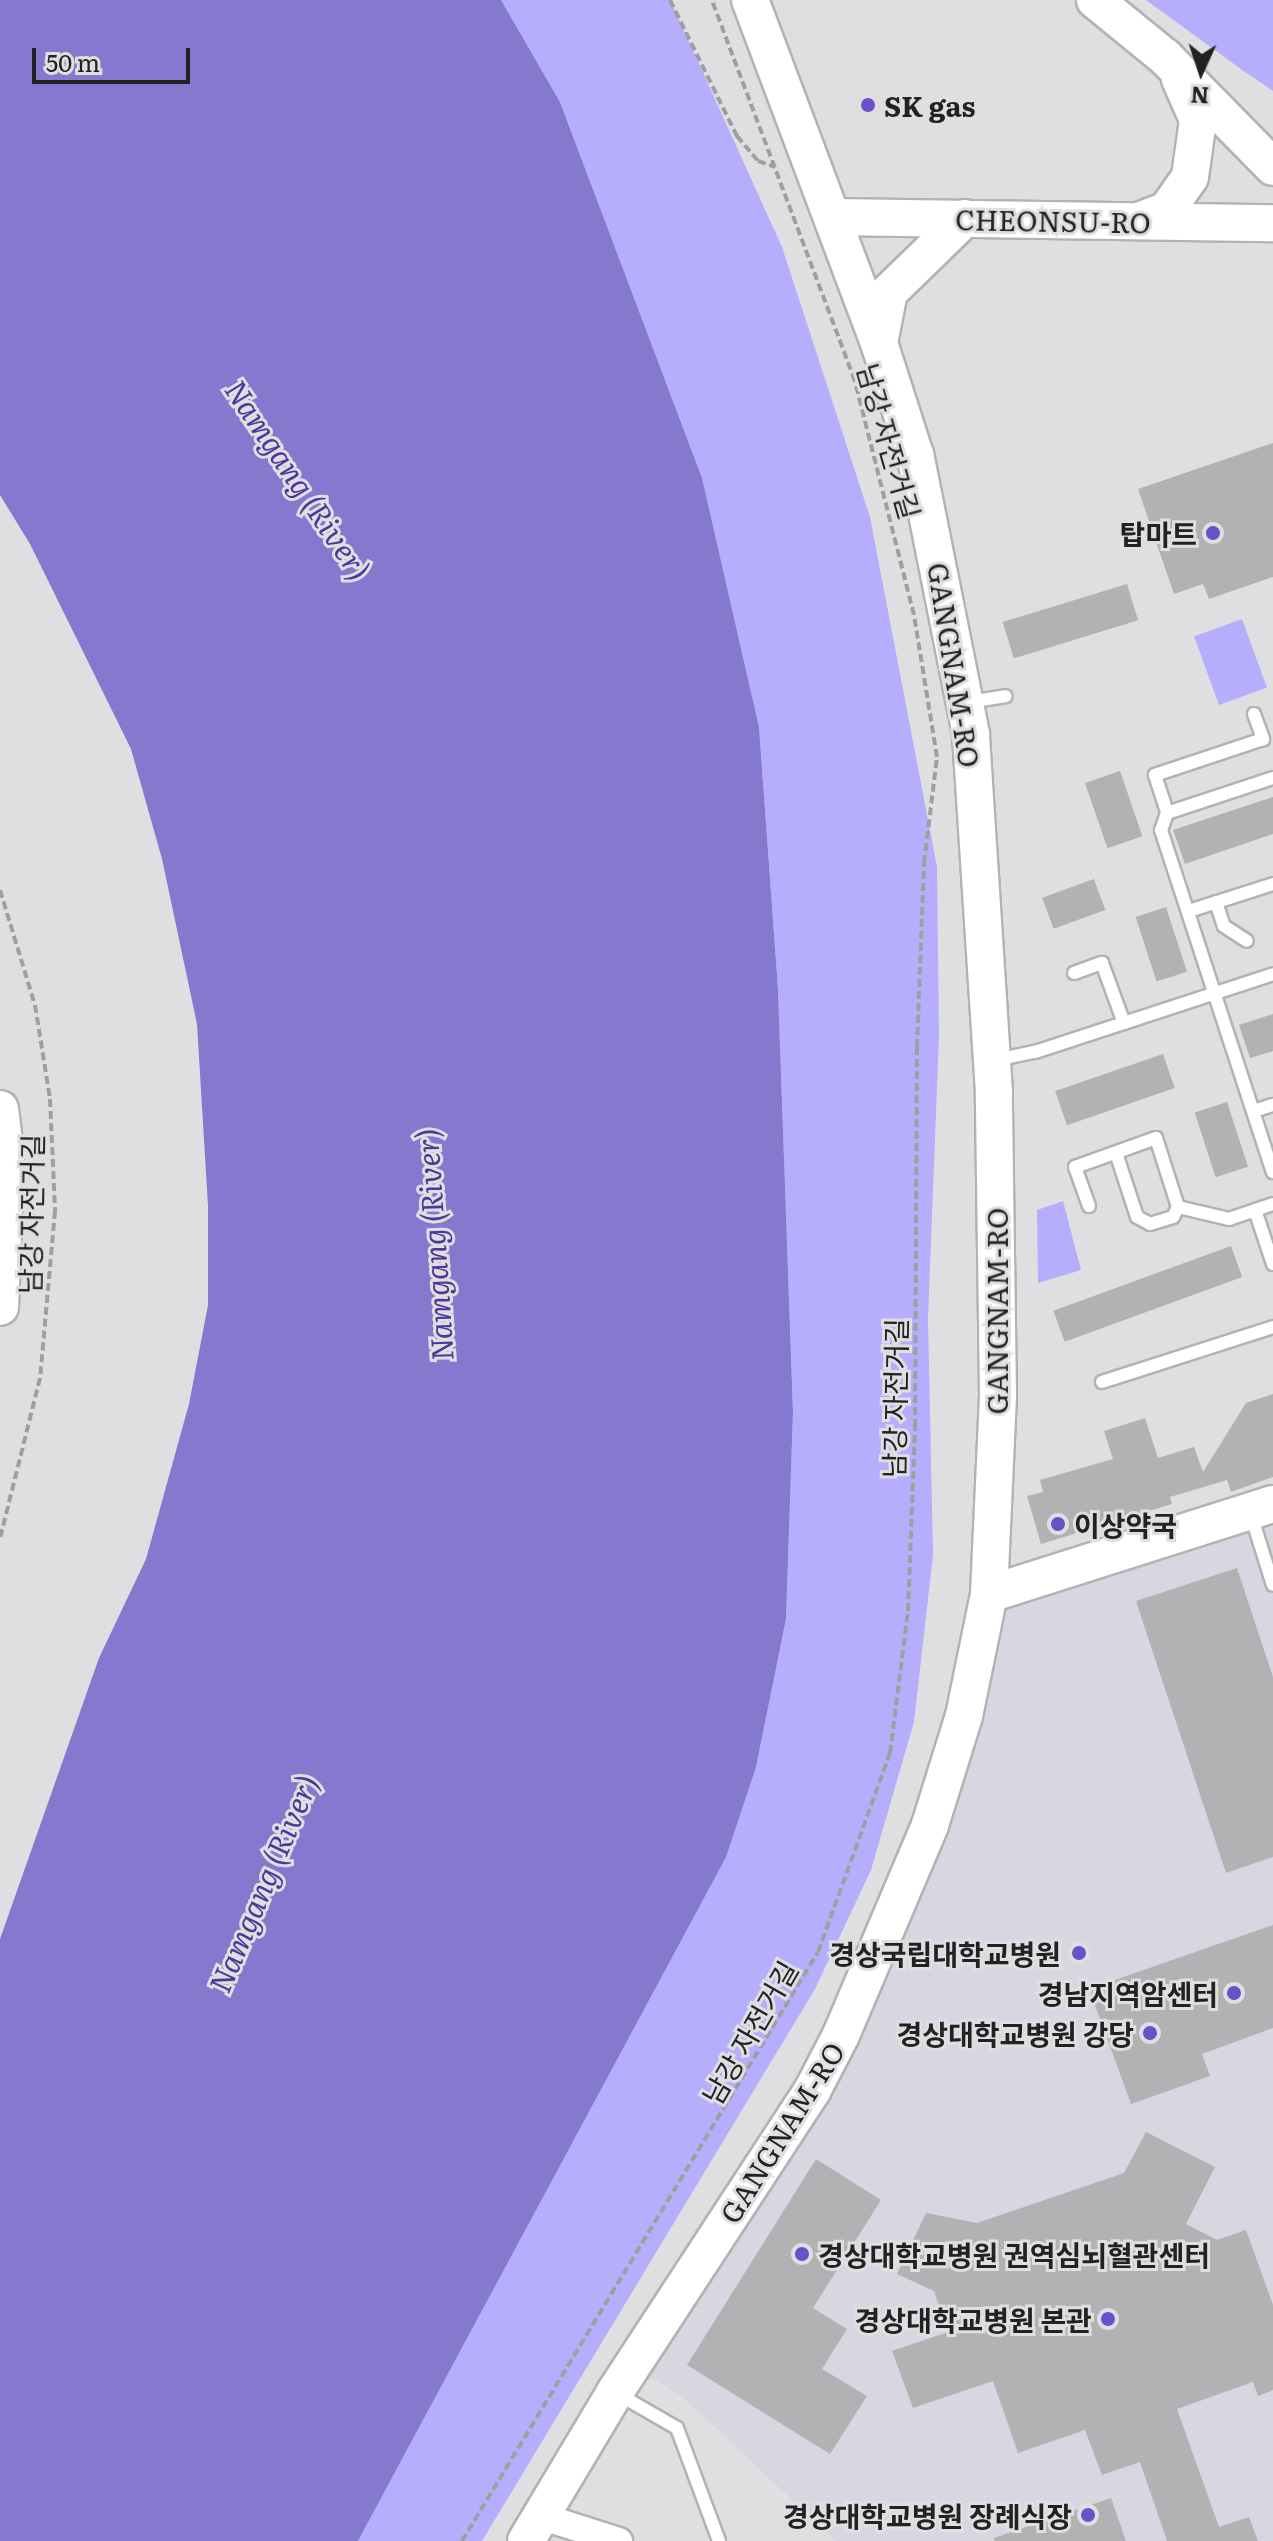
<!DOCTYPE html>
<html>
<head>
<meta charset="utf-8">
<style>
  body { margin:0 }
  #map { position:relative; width:1273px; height:2541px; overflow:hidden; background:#dfdfe2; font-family:Literata,"Noto Sans KR",serif }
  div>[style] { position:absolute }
  .built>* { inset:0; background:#d7d6e1 }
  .green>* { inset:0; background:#b6adfc; transform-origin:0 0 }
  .water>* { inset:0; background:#8579cf }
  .building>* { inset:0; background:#b2b2b5; transform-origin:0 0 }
  .path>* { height:4px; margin-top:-2px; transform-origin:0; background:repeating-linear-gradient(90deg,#9f9fa2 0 8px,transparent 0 12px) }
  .roads { filter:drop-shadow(2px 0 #b3b3b6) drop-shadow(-2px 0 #b3b3b6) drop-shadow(0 2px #b3b3b6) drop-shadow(0 -2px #b3b3b6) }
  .lane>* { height:12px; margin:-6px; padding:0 6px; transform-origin:6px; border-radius:6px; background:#fff }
  .street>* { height:26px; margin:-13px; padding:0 13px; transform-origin:13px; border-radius:13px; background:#fff }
  .secondary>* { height:36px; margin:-18px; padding:0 18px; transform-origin:18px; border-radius:18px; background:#fff }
  .dots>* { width:22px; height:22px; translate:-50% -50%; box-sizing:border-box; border:4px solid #dfdfe2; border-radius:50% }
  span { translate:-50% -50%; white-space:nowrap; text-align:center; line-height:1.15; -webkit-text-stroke:6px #dfdfe2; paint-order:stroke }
  .poi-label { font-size:28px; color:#222223; font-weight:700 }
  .left { translate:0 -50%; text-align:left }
  .right { translate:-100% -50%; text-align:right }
  .street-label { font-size:28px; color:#222223 }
  .water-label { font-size:30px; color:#4e369b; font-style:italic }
  .north { position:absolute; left:1161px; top:32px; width:80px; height:80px; -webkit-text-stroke:6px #dfdfe2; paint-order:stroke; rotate:183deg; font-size:22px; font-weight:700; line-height:32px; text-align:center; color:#222223 }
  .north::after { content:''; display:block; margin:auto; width:28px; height:36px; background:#222223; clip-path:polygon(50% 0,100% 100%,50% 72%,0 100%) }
  .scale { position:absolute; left:32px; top:48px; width:158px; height:36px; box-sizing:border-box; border:4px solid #222223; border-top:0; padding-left:10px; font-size:24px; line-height:28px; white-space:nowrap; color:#222223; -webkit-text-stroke:6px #dfdfe2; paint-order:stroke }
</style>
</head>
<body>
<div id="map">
  <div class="built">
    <i style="clip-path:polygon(1273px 1525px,1273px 2541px,836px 2541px,682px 2396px,642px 2372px,831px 2081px,994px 1614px)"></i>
  </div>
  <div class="green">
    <i style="clip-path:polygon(501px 0,670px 0,782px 247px,870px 517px,937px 867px,939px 1036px,928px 1318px,933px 1555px,914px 1722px,871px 1870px,815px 1989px,482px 2541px,358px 2541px,661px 1977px,756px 1767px,786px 1619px,793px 1412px,778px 989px,759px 727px,702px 478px,560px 102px)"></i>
    <i style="clip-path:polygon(1146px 0,1273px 0,1273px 91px,1245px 72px)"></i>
    <i style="left:1242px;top:619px;width:73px;height:51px;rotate:70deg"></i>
    <i style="clip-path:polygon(1063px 1201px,1081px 1270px,1038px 1283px,1037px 1210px)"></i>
  </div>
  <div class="water">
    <i style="clip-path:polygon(0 0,501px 0,560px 102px,702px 478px,759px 727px,778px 989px,793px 1412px,786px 1619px,756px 1767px,726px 1857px,358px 2541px,0 2541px,0 1939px,99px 1658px,146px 1559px,189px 1404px,208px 1305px,208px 1206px,197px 1024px,162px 859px,131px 749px,30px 544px,0 495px)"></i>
  </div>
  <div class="building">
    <i style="clip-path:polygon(1273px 443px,1273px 577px,1209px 599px,1203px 584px,1174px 594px,1138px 489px)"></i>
    <i style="left:1127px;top:584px;width:38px;height:130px;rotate:73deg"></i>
    <i style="left:1120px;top:771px;width:69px;height:37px;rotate:71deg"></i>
    <i style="clip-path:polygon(1273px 797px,1273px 834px,1185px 864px,1173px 830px)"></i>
    <i style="left:1094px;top:879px;width:33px;height:55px;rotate:70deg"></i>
    <i style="left:1166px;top:907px;width:68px;height:32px;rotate:72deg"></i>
    <i style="clip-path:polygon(1273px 1014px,1273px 1051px,1250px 1058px,1239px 1025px)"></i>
    <i style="left:1163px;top:1054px;width:36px;height:114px;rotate:71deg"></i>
    <i style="left:1227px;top:1102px;width:68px;height:34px;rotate:72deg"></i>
    <i style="left:1231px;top:1246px;width:33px;height:189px;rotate:70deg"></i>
    <i style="clip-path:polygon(1273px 1394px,1273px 1477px,1231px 1492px,1227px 1480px,1170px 1497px,1172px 1504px,1041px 1544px,1027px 1496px,1043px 1492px,1040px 1480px,1113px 1459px,1104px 1431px,1145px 1418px,1158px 1458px,1194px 1447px,1203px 1472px,1246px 1403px)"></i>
    <i style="clip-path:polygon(1237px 1568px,1273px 1677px,1273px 1857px,1226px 1873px,1136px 1601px)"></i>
    <i style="clip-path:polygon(1273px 1925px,1273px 2028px,1202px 2054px,1210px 2076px,1131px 2104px,1089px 1989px)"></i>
    <i style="clip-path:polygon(1146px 2132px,1215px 2167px,1186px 2224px,1217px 2240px,1246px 2230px,1273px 2305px,1273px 2390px,1258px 2396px,1253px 2382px,1177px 2409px,1219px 2527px,1249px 2517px,1258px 2541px,1167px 2541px,1140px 2462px,1102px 2475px,1085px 2430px,1018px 2453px,993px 2381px,913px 2408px,892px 2351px,948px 2332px,934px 2291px,897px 2274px,926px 2213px,977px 2223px,1124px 2173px)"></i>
    <i style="clip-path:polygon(816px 2159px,881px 2200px,813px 2308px,847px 2329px,822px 2369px,867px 2396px,830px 2454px,687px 2365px)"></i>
    <i style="clip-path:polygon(1111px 2498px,1126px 2541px,994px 2541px,994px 2538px)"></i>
  </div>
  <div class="path">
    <i style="left:670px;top:0;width:152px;rotate:63.8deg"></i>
    <i style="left:737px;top:136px;width:33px;rotate:50deg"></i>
    <i style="left:758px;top:161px;width:18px;rotate:19deg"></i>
    <i style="left:0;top:890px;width:120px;rotate:73.1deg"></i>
    <i style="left:35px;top:1005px;width:95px;rotate:80.9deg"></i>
    <i style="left:50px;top:1099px;width:112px;rotate:87.4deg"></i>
    <i style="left:55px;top:1211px;width:168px;rotate:95.1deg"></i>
    <i style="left:40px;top:1378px;width:165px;rotate:104deg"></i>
    <i style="left:462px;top:2541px;width:688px;rotate:-58.85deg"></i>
    <i style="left:818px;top:1952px;width:212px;rotate:-70.1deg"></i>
    <i style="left:890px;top:1753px;width:143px;rotate:-82.8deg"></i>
    <i style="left:908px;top:1611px;width:184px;rotate:-87.8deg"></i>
    <i style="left:915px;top:1427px;width:380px;rotate:-89.7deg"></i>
    <i style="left:917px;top:1047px;width:184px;rotate:-87.8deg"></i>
    <i style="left:924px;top:863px;width:107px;rotate:-83deg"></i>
    <i style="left:937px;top:757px;width:144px;rotate:-99.2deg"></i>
    <i style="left:914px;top:615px;width:241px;rotate:-104.2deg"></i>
    <i style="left:855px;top:381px;width:407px;rotate:-110.6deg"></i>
  </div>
  <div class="roads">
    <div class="lane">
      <i style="left:969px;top:702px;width:37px;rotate:-9deg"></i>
      <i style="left:1254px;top:714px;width:27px;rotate:70deg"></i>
      <i style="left:1263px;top:739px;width:114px;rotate:161.6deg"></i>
      <i style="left:1155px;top:775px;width:40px;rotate:72deg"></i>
      <i style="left:1167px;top:813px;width:18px;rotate:109deg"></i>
      <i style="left:1161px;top:830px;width:360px;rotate:71.9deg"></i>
      <i style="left:1167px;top:813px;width:112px;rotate:-18.3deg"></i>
      <i style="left:1216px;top:902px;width:25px;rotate:72deg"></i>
      <i style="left:1224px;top:926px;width:27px;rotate:33deg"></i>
      <i style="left:1189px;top:911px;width:88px;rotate:-17.8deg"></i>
      <i style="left:1074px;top:973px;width:30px;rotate:-20deg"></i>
      <i style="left:1102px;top:963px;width:64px;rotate:69.9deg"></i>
      <i style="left:996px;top:1060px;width:40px;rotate:-12deg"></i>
      <i style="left:1035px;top:1052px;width:250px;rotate:-18.1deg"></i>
      <i style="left:1254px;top:1111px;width:20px;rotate:-18deg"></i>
      <i style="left:1116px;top:1153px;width:67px;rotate:71.8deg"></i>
      <i style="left:1137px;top:1217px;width:15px;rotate:28deg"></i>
      <i style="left:1150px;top:1224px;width:24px;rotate:-17deg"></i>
      <i style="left:1173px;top:1217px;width:11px;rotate:-63deg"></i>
      <i style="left:1089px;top:1206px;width:41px;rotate:-109.7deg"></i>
      <i style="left:1075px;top:1167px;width:86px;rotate:-19.7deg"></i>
      <i style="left:1156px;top:1138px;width:72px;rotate:72.3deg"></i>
      <i style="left:1178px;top:1207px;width:52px;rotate:13.2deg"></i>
      <i style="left:1229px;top:1219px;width:46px;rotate:-18.8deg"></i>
      <i style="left:1255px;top:1210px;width:57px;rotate:71.6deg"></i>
      <i style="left:1102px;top:1382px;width:180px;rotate:-17.8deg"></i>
      <i style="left:1251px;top:1515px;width:73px;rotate:72.6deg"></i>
      <i style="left:618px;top:2394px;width:68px;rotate:30deg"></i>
      <i style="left:677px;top:2428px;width:121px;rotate:69.6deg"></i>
    </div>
    <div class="street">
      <i style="left:540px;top:2516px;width:83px;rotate:17.6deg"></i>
    </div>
    <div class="secondary">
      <i style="left:1095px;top:0;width:90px;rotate:39.2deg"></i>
      <i style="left:1165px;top:57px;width:154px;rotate:45.5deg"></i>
      <i style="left:833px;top:217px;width:440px;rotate:0.8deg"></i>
      <i style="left:1141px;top:220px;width:28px;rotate:-21deg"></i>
      <i style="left:1167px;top:210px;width:40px;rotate:-55.1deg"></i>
      <i style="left:1190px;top:177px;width:58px;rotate:-82deg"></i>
      <i style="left:1198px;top:120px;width:45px;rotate:-113.7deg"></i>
      <i style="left:879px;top:343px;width:52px;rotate:-78.9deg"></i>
      <i style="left:889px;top:292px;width:106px;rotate:-44.2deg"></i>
      <i style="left:0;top:1109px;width:49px;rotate:83deg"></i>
      <i style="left:6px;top:1158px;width:149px;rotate:92.3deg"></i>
      <i style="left:989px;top:1594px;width:298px;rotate:-17.6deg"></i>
      <i style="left:526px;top:2541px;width:174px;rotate:-59.1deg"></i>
      <i style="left:615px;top:2392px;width:360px;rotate:-56.8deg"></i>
      <i style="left:812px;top:2091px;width:63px;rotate:-62.6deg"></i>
      <i style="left:841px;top:2035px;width:228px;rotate:-67deg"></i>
      <i style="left:930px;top:1825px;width:114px;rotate:-72.7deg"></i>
      <i style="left:964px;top:1716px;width:125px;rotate:-78.4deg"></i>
      <i style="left:989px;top:1594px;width:200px;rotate:-87.4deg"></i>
      <i style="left:998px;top:1394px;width:302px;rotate:-90.8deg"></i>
      <i style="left:994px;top:1092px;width:359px;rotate:-93.7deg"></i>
      <i style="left:971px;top:734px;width:285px;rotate:-101.3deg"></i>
      <i style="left:915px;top:455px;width:118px;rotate:-107.8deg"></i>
      <i style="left:879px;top:343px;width:366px;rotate:-110.6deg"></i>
    </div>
  </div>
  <div class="dots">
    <i style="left:868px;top:105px;background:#6a50c9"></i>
    <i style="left:1213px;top:533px;background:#6a50c9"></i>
    <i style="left:1058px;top:1524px;background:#6a50c9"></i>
    <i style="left:1079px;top:1953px;background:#6a50c9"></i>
    <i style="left:1234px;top:1993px;background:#6a50c9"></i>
    <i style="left:1150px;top:2033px;background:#6a50c9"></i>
    <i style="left:802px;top:2254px;background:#6a50c9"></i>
    <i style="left:1108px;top:2319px;background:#6a50c9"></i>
    <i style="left:1088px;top:2515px;background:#6a50c9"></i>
  </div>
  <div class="poi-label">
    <span class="left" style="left:884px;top:105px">SK gas</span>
    <span class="right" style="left:1197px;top:533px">탑마트</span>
    <span class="left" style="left:1074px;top:1524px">이상약국</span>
    <span class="right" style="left:1061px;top:1953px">경상국립대학교병원</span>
    <span class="right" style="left:1218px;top:1993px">경남지역암센터</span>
    <span class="right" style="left:1134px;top:2033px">경상대학교병원 강당</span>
    <span class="left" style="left:818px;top:2254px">경상대학교병원 권역심뇌혈관센터</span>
    <span class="right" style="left:1092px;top:2319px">경상대학교병원 본관</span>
    <span class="right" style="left:1072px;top:2515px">경상대학교병원 장례식장</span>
  </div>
  <div class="street-label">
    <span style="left:1053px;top:220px;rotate:1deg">CHEONSU-RO</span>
    <span style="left:890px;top:441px;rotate:74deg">남강 자전거길</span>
    <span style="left:955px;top:665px;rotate:81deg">GANGNAM-RO</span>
    <span style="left:30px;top:1214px;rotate:-89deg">남강 자전거길</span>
    <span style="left:996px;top:1311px;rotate:-90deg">GANGNAM-RO</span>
    <span style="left:894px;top:1398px;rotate:-89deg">남강 자전거길</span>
    <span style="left:749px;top:2032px;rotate:-60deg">남강 자전거길</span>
    <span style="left:781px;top:2132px;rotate:-58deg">GANGNAM-RO</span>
  </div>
  <div class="water-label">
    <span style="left:299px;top:479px;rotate:56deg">Namgang (River)</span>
    <span style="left:433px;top:1245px;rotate:-94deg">Namgang (River)</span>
    <span style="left:262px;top:1883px;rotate:-67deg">Namgang (River)</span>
  </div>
  <div class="north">N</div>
  <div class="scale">50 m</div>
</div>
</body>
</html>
